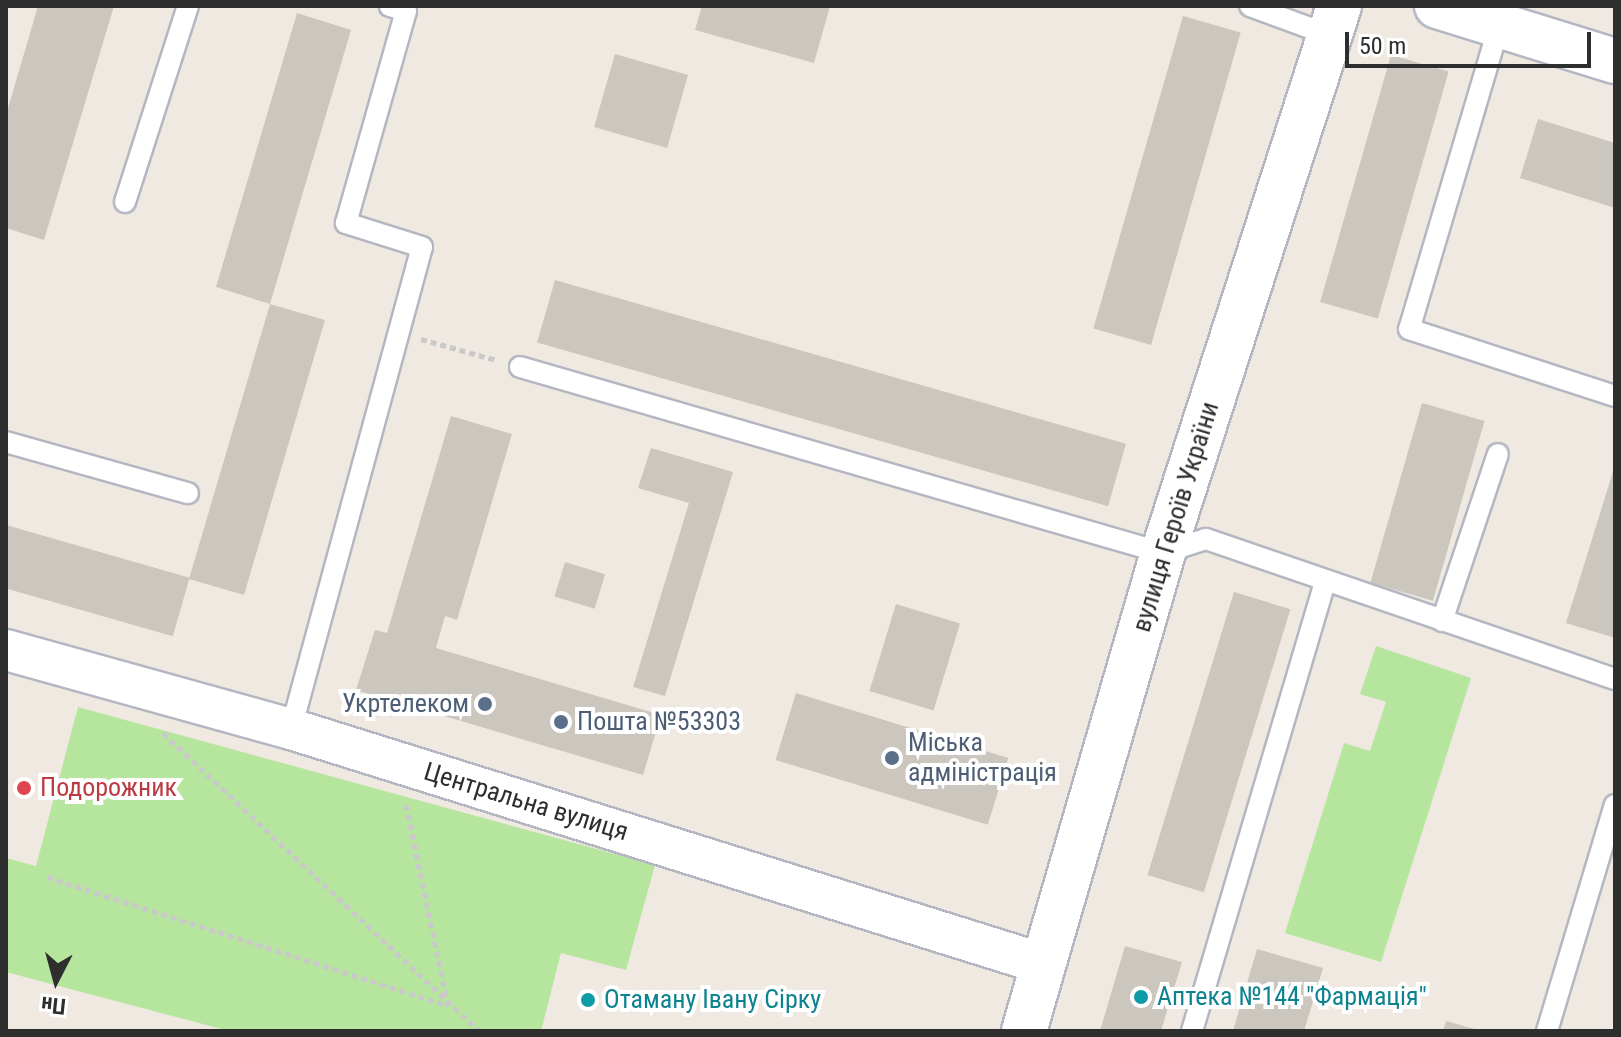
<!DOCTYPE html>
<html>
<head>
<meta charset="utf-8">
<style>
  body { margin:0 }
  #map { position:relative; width:1621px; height:1037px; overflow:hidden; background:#efe9e1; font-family:"Roboto Condensed",sans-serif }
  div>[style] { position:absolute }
  .green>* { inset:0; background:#b6e59e }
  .building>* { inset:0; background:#cbc7bf; transform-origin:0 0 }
  .path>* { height:5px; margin-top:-2.5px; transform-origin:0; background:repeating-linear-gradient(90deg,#c9c9c9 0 6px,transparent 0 10px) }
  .roads { filter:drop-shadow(2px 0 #b4b7c1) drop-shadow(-2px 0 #b4b7c1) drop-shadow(0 2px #b4b7c1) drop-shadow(0 -2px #b4b7c1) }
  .service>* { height:20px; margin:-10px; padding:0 10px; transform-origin:10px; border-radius:10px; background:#fff }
  .minor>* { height:40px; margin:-20px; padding:0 20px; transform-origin:20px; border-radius:20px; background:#fff }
  .tertiary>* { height:44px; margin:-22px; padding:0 22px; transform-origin:22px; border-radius:22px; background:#fff }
  .dots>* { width:22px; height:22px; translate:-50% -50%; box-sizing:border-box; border:4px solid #fff; border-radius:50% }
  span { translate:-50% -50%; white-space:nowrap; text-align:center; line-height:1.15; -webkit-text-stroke:8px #fff; paint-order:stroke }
  .street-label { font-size:26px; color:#2e2e2e }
  .service-label { font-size:26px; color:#4e5e75 }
  .right { translate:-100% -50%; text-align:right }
  .left { translate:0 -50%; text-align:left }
  .health-label { font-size:26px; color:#be3a42 }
  .culture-label { font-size:26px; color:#0d838f }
  .frame { position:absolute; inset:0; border:8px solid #2e2e2e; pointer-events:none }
  .north { position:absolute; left:16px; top:941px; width:80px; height:80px; -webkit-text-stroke:6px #fff; paint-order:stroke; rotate:186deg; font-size:22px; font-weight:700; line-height:32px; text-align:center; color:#2e2e2e }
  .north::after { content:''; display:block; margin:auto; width:28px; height:36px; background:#2e2e2e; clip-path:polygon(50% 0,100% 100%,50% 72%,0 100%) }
  .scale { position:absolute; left:1345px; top:32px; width:246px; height:36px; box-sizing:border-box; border:4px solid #2e2e2e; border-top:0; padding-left:10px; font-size:24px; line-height:28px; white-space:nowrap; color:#2e2e2e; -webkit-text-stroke:6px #fff; paint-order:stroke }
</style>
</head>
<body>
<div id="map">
  <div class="green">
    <i style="clip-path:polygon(1376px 646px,1471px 678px,1381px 962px,1285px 933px,1344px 743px,1370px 751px,1386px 702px,1360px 694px)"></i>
    <i style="clip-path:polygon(78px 707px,655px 865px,626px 970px,561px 953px,541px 1031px,229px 1031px,6px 972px,6px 858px,36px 866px)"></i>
  </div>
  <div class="building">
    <i style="clip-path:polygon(38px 6px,114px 6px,44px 240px,6px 228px,6px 115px)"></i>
    <i style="clip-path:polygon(702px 6px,830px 6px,814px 63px,695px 30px)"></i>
    <i style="clip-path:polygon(297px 13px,351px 30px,270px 304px,325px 320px,244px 595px,189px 579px,270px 304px,216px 287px)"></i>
    <i style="left:1183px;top:16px;width:60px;height:325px;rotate:16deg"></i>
    <i style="left:615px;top:54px;width:76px;height:76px;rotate:16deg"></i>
    <i style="left:1391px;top:55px;width:60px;height:257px;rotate:16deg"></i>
    <i style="clip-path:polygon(1538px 119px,1615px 143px,1615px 208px,1520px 178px)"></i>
    <i style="left:555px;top:280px;width:594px;height:65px;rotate:16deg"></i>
    <i style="left:1422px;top:403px;width:65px;height:187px;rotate:16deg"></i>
    <i style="clip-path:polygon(451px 416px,512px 434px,457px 620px,445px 616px,436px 648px,661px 715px,643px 775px,356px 690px,375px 630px,387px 633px)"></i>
    <i style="clip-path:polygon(651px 448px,733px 472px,665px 696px,633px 687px,689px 503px,638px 488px)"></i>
    <i style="clip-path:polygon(1615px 465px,1615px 638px,1566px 623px)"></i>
    <i style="left:6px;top:525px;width:191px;height:61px;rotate:16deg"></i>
    <i style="left:565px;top:562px;width:42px;height:36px;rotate:17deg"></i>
    <i style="left:1234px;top:592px;width:59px;height:296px;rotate:17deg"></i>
    <i style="left:896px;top:604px;width:67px;height:91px;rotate:17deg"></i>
    <i style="left:796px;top:693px;width:222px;height:70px;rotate:17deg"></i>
    <i style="clip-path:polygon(1125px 946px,1182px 962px,1161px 1031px,1100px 1031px)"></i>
    <i style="clip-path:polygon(1257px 949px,1323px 968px,1304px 1031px,1233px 1031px)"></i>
    <i style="clip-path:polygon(1446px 1021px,1478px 1030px,1478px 1031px,1443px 1031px)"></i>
  </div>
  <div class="path">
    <i style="left:421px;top:339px;width:78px;rotate:15.6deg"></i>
    <i style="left:163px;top:733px;width:434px;rotate:43.3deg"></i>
    <i style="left:47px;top:877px;width:421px;rotate:17.8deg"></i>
    <i style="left:448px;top:1006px;width:209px;rotate:-101.8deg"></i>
  </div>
  <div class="roads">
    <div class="service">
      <i style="left:1250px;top:6px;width:84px;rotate:20.2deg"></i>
      <i style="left:1499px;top:26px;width:316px;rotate:106.5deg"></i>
      <i style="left:1409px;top:329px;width:217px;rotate:18deg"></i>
      <i style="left:125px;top:202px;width:206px;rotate:-72.2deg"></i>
      <i style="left:520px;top:367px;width:669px;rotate:16.13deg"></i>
      <i style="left:1163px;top:553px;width:45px;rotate:-18deg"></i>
      <i style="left:1206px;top:539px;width:432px;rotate:18.9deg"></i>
      <i style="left:6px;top:442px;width:189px;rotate:15.7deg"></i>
      <i style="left:1442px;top:621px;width:176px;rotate:-71.5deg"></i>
      <i style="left:291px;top:729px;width:499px;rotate:-74.8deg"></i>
      <i style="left:422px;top:247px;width:80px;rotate:-162.5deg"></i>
      <i style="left:346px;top:223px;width:220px;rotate:-74.2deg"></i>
      <i style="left:406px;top:11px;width:17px;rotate:-163deg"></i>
      <i style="left:1192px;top:1031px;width:469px;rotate:-73.5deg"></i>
      <i style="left:1547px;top:1031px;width:236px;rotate:-73.3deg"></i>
    </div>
    <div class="minor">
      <i style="left:6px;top:650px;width:296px;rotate:15.5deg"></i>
      <i style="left:291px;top:729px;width:788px;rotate:17.35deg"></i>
    </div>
    <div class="tertiary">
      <i style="left:1437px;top:6px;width:186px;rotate:17.2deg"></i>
      <i style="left:1024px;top:1031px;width:498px;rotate:-73.8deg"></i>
      <i style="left:1163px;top:553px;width:575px;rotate:-72.16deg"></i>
    </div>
  </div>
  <div class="dots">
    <i style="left:485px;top:704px;background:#5c6f8a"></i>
    <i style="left:561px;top:722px;background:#5c6f8a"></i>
    <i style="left:892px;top:758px;background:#5c6f8a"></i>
    <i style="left:24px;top:788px;background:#e0444e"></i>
    <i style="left:1141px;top:997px;background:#0f9aa8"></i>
    <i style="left:588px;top:1000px;background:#0f9aa8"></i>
  </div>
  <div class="street-label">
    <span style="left:1176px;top:517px;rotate:-73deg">вулиця Героїв України</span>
    <span style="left:526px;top:802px;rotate:17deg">Центральна вулиця</span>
  </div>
  <div class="service-label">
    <span class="right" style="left:469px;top:704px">Укртелеком</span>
    <span class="left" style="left:577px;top:722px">Пошта №53303</span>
    <span class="left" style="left:908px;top:758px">Мiська<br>адмiнicтрацiя</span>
  </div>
  <div class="health-label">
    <span class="left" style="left:40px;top:788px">Подорожник</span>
  </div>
  <div class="culture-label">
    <span class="left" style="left:1157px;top:997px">Аптека №144 "Фармація"</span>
    <span class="left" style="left:604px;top:1000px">Отаману Iвану Сiрку</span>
  </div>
  <div class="frame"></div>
  <div class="north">Пн</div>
  <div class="scale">50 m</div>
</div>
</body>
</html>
